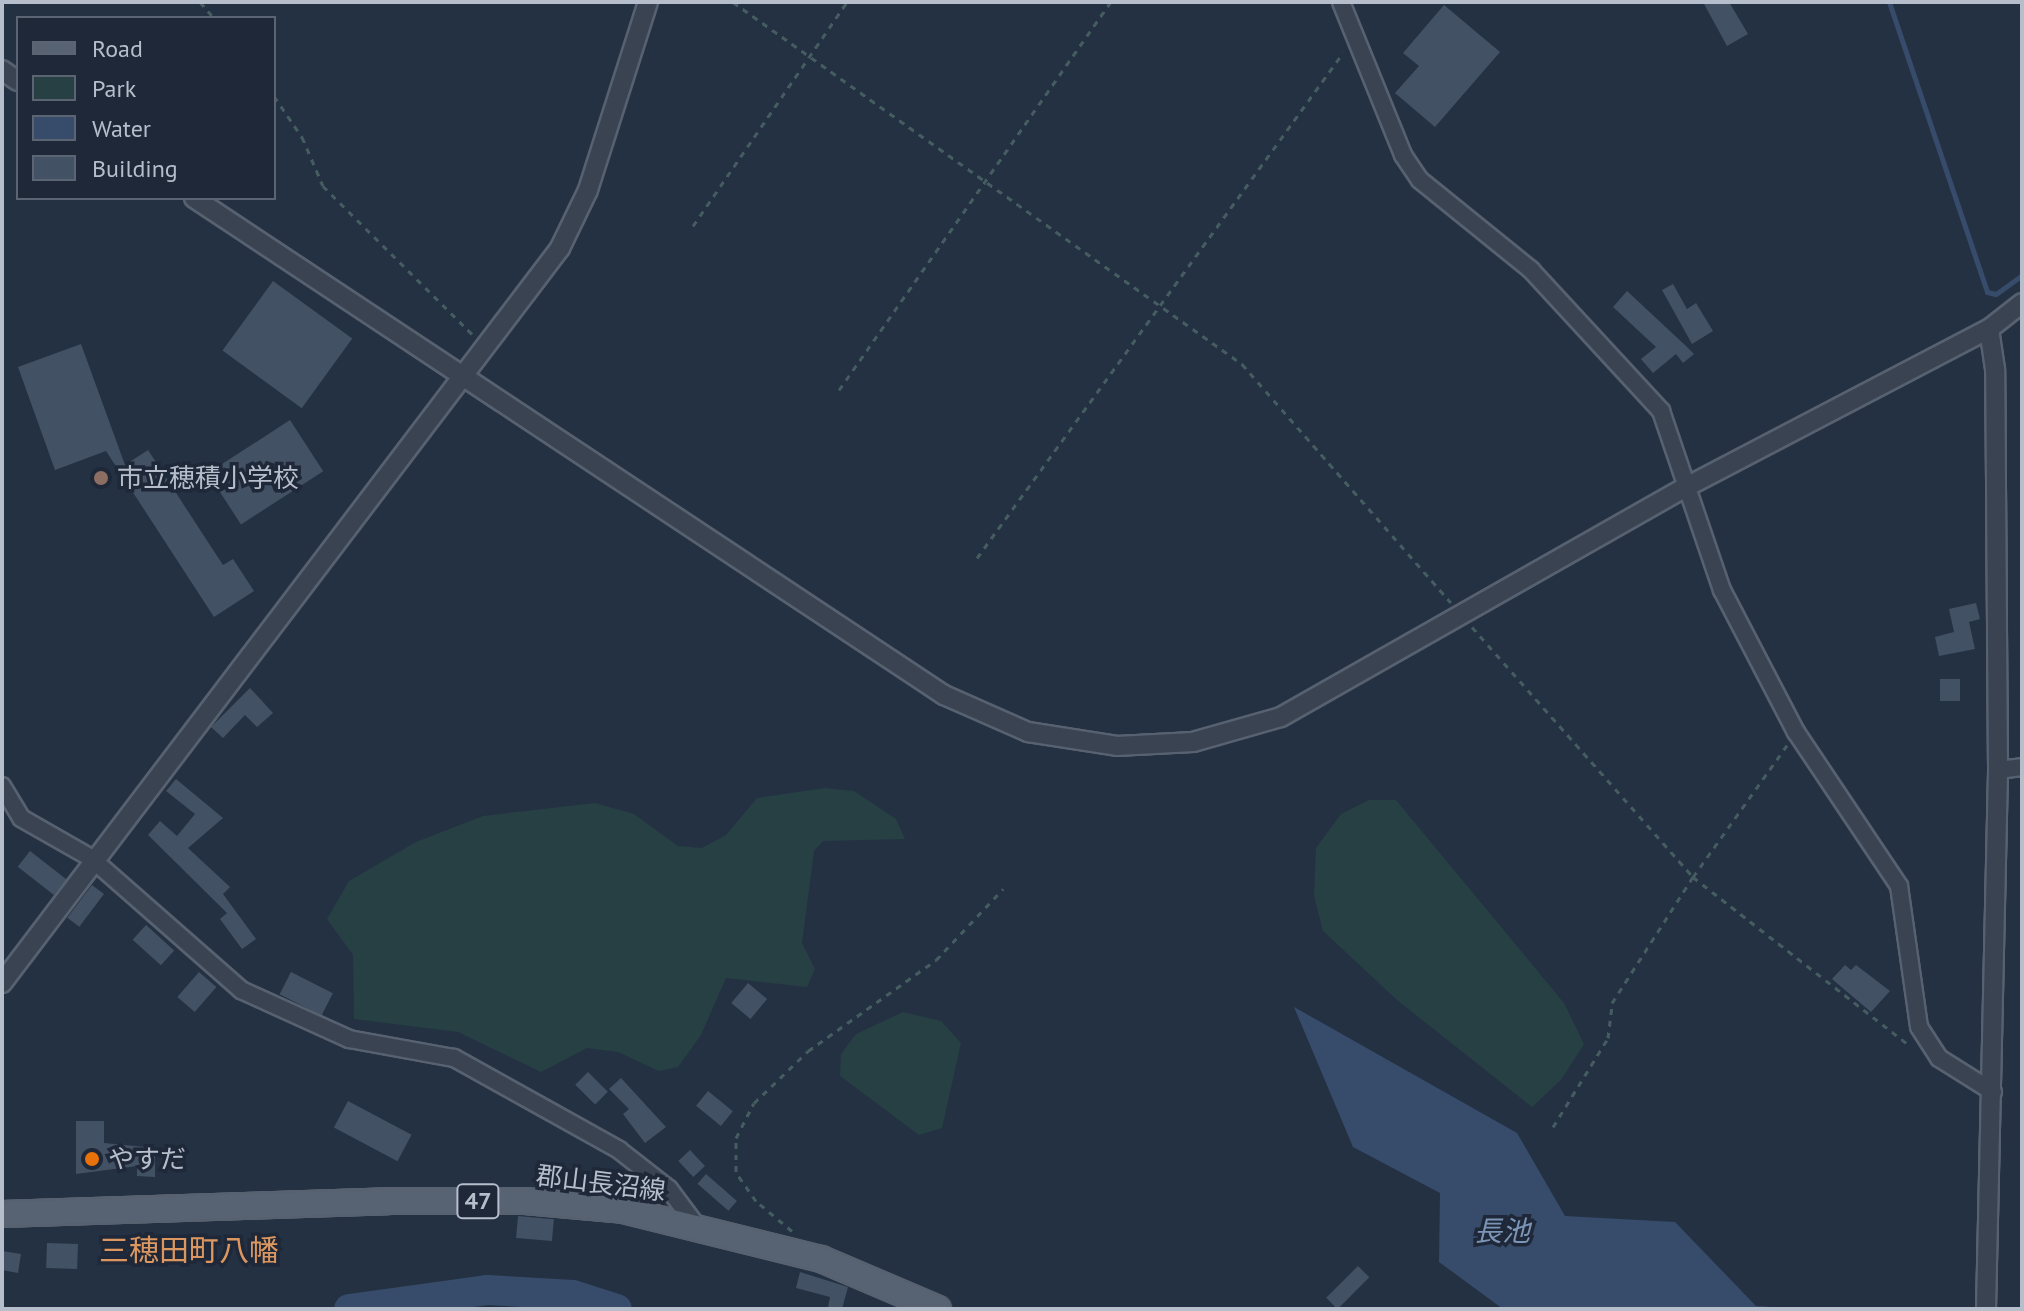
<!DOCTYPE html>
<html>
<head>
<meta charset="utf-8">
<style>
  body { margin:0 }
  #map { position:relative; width:2024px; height:1311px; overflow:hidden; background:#243143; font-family:"PT Sans","Noto Sans JP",sans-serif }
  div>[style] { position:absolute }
  .green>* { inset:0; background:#264044 }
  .water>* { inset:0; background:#374c6b }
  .stream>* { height:5px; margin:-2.5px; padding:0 2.5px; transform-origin:2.5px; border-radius:2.5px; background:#374c6b }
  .river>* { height:30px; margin:-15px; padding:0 15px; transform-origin:15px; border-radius:15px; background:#374c6b }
  .building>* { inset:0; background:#435165; transform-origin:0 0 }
  .path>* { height:3px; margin-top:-1.5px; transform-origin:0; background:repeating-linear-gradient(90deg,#455d60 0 6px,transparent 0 12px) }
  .roads { filter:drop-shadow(2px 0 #57616f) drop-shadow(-2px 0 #57616f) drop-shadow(0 2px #57616f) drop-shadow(0 -2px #57616f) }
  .minor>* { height:16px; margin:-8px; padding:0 8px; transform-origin:8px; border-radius:8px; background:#394352 }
  .tertiary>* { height:18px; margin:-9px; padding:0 9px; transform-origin:9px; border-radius:9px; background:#394352 }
  .primary>* { height:24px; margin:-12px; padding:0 12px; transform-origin:12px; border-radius:12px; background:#576272 }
  .dots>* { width:22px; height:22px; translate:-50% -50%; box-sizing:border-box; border:4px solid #1e2838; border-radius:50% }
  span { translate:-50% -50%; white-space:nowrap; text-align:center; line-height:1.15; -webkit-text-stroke:7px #1e2838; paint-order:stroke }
  .shield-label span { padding:2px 6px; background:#1e2838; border:2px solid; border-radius:6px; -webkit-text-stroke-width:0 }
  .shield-label { font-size:24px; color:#b6becc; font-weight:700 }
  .poi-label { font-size:26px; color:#b6becc }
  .left { translate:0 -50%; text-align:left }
  .street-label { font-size:26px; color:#b6becc }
  .water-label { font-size:28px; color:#7c94b5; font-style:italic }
  .quarter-label { font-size:30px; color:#dc9761 }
  .frame { position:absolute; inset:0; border:4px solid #b6becc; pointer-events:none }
  .legend { position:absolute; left:16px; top:16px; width:260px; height:184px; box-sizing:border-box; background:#1e2838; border:2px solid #5b6473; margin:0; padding:10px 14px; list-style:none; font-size:24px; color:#b6becc }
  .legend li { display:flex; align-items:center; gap:16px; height:40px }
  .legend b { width:40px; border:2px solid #5b6473 }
</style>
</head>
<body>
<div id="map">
  <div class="green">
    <i style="clip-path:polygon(825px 788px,854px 791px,896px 819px,905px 839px,823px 841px,814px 851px,802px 943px,815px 969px,807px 987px,726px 978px,701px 1035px,678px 1067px,659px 1071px,618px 1052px,587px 1048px,541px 1072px,458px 1032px,354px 1019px,353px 955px,327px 919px,349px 881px,416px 842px,483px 816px,595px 803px,634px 814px,678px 846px,702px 848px,726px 835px,757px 798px)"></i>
    <i style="clip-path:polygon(1369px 800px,1396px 800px,1564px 1003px,1584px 1044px,1561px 1080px,1532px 1107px,1397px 1000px,1323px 931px,1314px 896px,1316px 848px,1341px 814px)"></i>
    <i style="clip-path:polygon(903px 1012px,941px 1021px,961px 1043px,942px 1128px,919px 1135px,840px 1076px,841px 1054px,856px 1034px)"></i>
  </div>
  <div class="water">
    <i style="clip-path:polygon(1294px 1007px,1517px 1133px,1565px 1216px,1675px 1222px,1756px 1306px,1803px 1309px,1503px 1309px,1439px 1262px,1440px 1193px,1353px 1147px)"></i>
  </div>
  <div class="stream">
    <i style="left:1889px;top:2px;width:306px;rotate:71.3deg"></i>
    <i style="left:1987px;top:292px;width:9px;rotate:13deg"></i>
    <i style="left:1996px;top:294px;width:32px;rotate:-36deg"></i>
  </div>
  <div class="river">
    <i style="left:349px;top:1309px;width:139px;rotate:-7.8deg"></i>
    <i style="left:487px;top:1290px;width:86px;rotate:3.3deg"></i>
    <i style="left:573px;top:1295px;width:46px;rotate:17.7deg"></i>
  </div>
  <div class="building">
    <i style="clip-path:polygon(1703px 2px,1729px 2px,1748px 34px,1727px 46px)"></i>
    <i style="clip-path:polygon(1444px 5px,1500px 52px,1435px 127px,1395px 93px,1419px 66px,1403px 53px)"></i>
    <i style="left:273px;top:281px;width:98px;height:86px;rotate:36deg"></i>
    <i style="clip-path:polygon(1673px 284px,1687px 309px,1696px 303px,1713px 331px,1692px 344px,1662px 290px)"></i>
    <i style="clip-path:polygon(1627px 291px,1686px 346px,1694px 354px,1683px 363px,1676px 354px,1653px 373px,1641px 359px,1656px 347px,1613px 307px)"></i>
    <i style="clip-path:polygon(81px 344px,125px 465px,148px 450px,223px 565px,233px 559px,254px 591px,214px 617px,106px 451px,55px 470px,18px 367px)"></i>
    <i style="left:290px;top:420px;width:61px;height:98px;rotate:57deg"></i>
    <i style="clip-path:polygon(1976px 603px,1980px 619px,1969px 622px,1975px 649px,1939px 656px,1935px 637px,1954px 632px,1949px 609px)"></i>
    <i style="left:1940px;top:679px;width:20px;height:22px"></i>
    <i style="clip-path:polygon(250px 688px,273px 713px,257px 727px,245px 715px,223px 738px,211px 727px)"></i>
    <i style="clip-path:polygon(176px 779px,223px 818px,188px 848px,230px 887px,223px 894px,256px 939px,242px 949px,220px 919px,227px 913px,148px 835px,160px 821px,177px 836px,195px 814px,166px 791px)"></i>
    <i style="left:30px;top:851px;width:46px;height:20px;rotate:38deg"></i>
    <i style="left:92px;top:885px;width:15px;height:41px;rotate:37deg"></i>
    <i style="left:146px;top:925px;width:38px;height:20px;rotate:42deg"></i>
    <i style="clip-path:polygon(1845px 965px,1851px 970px,1856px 965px,1890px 991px,1871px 1012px,1832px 979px)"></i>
    <i style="left:199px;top:972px;width:23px;height:33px;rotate:41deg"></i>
    <i style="left:291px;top:972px;width:47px;height:25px;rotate:27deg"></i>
    <i style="left:748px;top:983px;width:25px;height:26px;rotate:40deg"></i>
    <i style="left:588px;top:1072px;width:28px;height:18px;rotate:45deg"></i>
    <i style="clip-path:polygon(621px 1078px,666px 1127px,645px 1143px,623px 1114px,629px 1109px,609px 1089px)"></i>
    <i style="left:708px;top:1091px;width:32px;height:19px;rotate:39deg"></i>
    <i style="left:348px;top:1101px;width:72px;height:30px;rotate:28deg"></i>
    <i style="clip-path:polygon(76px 1121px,104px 1121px,104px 1143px,155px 1148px,155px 1177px,137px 1176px,137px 1166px,76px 1174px)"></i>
    <i style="left:690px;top:1150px;width:22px;height:16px;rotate:47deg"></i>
    <i style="left:706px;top:1174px;width:41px;height:13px;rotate:41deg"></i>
    <i style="left:518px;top:1216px;width:36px;height:22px;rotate:5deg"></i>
    <i style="left:47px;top:1243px;width:31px;height:25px;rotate:2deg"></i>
    <i style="clip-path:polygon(2px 1251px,21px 1254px,18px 1273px,2px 1270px)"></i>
    <i style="left:1358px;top:1266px;width:16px;height:45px;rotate:45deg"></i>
    <i style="clip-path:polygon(800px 1272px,848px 1287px,842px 1309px,828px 1307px,830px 1297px,796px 1288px)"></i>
  </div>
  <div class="path">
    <i style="left:200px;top:2px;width:21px;rotate:49deg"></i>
    <i style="left:733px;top:2px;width:625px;rotate:35.42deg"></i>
    <i style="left:1242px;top:364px;width:317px;rotate:48.8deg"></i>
    <i style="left:274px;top:96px;width:50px;rotate:55.7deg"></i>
    <i style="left:302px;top:137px;width:53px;rotate:66.8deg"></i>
    <i style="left:323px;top:186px;width:213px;rotate:44.8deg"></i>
    <i style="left:693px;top:226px;width:272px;rotate:-55.5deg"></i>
    <i style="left:839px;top:390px;width:474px;rotate:-55deg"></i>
    <i style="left:977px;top:558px;width:624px;rotate:-54.07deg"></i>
    <i style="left:1472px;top:627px;width:334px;rotate:48.5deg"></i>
    <i style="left:1693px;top:877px;width:162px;rotate:-54.5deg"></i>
    <i style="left:1553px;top:1127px;width:105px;rotate:-58.3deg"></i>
    <i style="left:1608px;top:1038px;width:35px;rotate:-83deg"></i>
    <i style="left:1612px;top:1003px;width:150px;rotate:-57.3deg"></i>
    <i style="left:1693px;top:877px;width:275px;rotate:37.9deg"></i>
    <i style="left:792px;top:1231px;width:47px;rotate:-140.2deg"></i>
    <i style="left:756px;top:1201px;width:35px;rotate:-125deg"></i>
    <i style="left:736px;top:1172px;width:34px;rotate:-90deg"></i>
    <i style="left:736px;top:1138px;width:39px;rotate:-63deg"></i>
    <i style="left:754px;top:1103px;width:75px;rotate:-43.9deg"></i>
    <i style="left:808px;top:1051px;width:157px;rotate:-35.4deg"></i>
    <i style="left:936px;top:960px;width:98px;rotate:-46.7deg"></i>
  </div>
  <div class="roads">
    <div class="minor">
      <i style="left:1341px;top:2px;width:165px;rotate:67.9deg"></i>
      <i style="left:1403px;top:155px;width:30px;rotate:56deg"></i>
      <i style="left:1420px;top:180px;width:143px;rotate:39deg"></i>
      <i style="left:1531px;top:270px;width:192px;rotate:47.3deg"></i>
      <i style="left:1661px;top:411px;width:189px;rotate:71.2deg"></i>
      <i style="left:1722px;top:590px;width:160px;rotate:62.5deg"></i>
      <i style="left:1796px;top:732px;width:185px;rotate:56.2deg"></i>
      <i style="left:1899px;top:886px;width:142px;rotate:81.9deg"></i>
      <i style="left:1919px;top:1027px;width:37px;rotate:57deg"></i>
      <i style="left:1939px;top:1058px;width:64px;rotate:32.2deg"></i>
      <i style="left:1998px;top:770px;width:24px;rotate:-7deg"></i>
      <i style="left:2px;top:786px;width:37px;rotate:59deg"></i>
      <i style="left:21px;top:818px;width:81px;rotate:29.7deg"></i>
      <i style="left:91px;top:858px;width:200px;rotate:41.3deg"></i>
      <i style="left:241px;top:990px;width:119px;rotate:24.4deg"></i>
      <i style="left:349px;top:1039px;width:107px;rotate:10.3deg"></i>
      <i style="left:454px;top:1058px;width:189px;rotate:29.1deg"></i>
      <i style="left:619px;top:1150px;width:63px;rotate:38deg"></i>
      <i style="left:669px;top:1189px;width:44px;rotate:53.4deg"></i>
    </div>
    <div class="tertiary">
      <i style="left:2px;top:70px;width:19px;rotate:35deg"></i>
      <i style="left:194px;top:198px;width:900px;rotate:33.53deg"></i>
      <i style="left:944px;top:695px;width:92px;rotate:23.8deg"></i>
      <i style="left:1028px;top:732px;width:90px;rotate:8.9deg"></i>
      <i style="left:1117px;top:746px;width:76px;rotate:-3deg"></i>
      <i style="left:1193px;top:742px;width:91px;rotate:-15.9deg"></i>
      <i style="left:1281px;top:717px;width:470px;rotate:-29.6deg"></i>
      <i style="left:1690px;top:485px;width:337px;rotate:-27.6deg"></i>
      <i style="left:1989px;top:329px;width:42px;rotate:-38.2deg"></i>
      <i style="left:2px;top:983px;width:923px;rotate:-52.79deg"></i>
      <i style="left:560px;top:248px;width:64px;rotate:-64.2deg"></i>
      <i style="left:588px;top:190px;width:197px;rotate:-72.3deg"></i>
      <i style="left:1986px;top:1309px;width:539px;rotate:-88.72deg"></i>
      <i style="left:1998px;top:770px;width:401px;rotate:-90.4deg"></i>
      <i style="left:1995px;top:369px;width:40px;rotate:-98.5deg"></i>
    </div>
    <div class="primary">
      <i style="left:2px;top:1214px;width:386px;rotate:-1.9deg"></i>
      <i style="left:388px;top:1201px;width:137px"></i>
      <i style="left:525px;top:1201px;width:98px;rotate:5.2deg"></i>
      <i style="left:623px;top:1210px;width:204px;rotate:13.9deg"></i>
      <i style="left:821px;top:1259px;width:127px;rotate:23.1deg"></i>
    </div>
  </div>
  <div class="dots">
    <i style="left:101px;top:478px;background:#8d6e63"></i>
    <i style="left:92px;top:1159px;background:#e8710a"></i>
  </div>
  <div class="shield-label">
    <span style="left:478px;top:1201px">47</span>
  </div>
  <div class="poi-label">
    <span class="left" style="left:117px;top:478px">市立穂積小学校</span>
    <span class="left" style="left:108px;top:1159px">やすだ</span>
  </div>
  <div class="street-label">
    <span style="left:601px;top:1183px;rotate:7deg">郡山長沼線</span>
  </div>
  <div class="water-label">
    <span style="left:1502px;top:1231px">長池</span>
  </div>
  <div class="quarter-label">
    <span style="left:189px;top:1250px">三穂田町八幡</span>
  </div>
  <div class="frame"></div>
  <ul class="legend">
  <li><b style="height:10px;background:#576272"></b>Road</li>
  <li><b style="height:22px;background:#264044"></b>Park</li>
  <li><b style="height:22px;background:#374c6b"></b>Water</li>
  <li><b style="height:22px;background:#435165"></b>Building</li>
  </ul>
</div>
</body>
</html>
